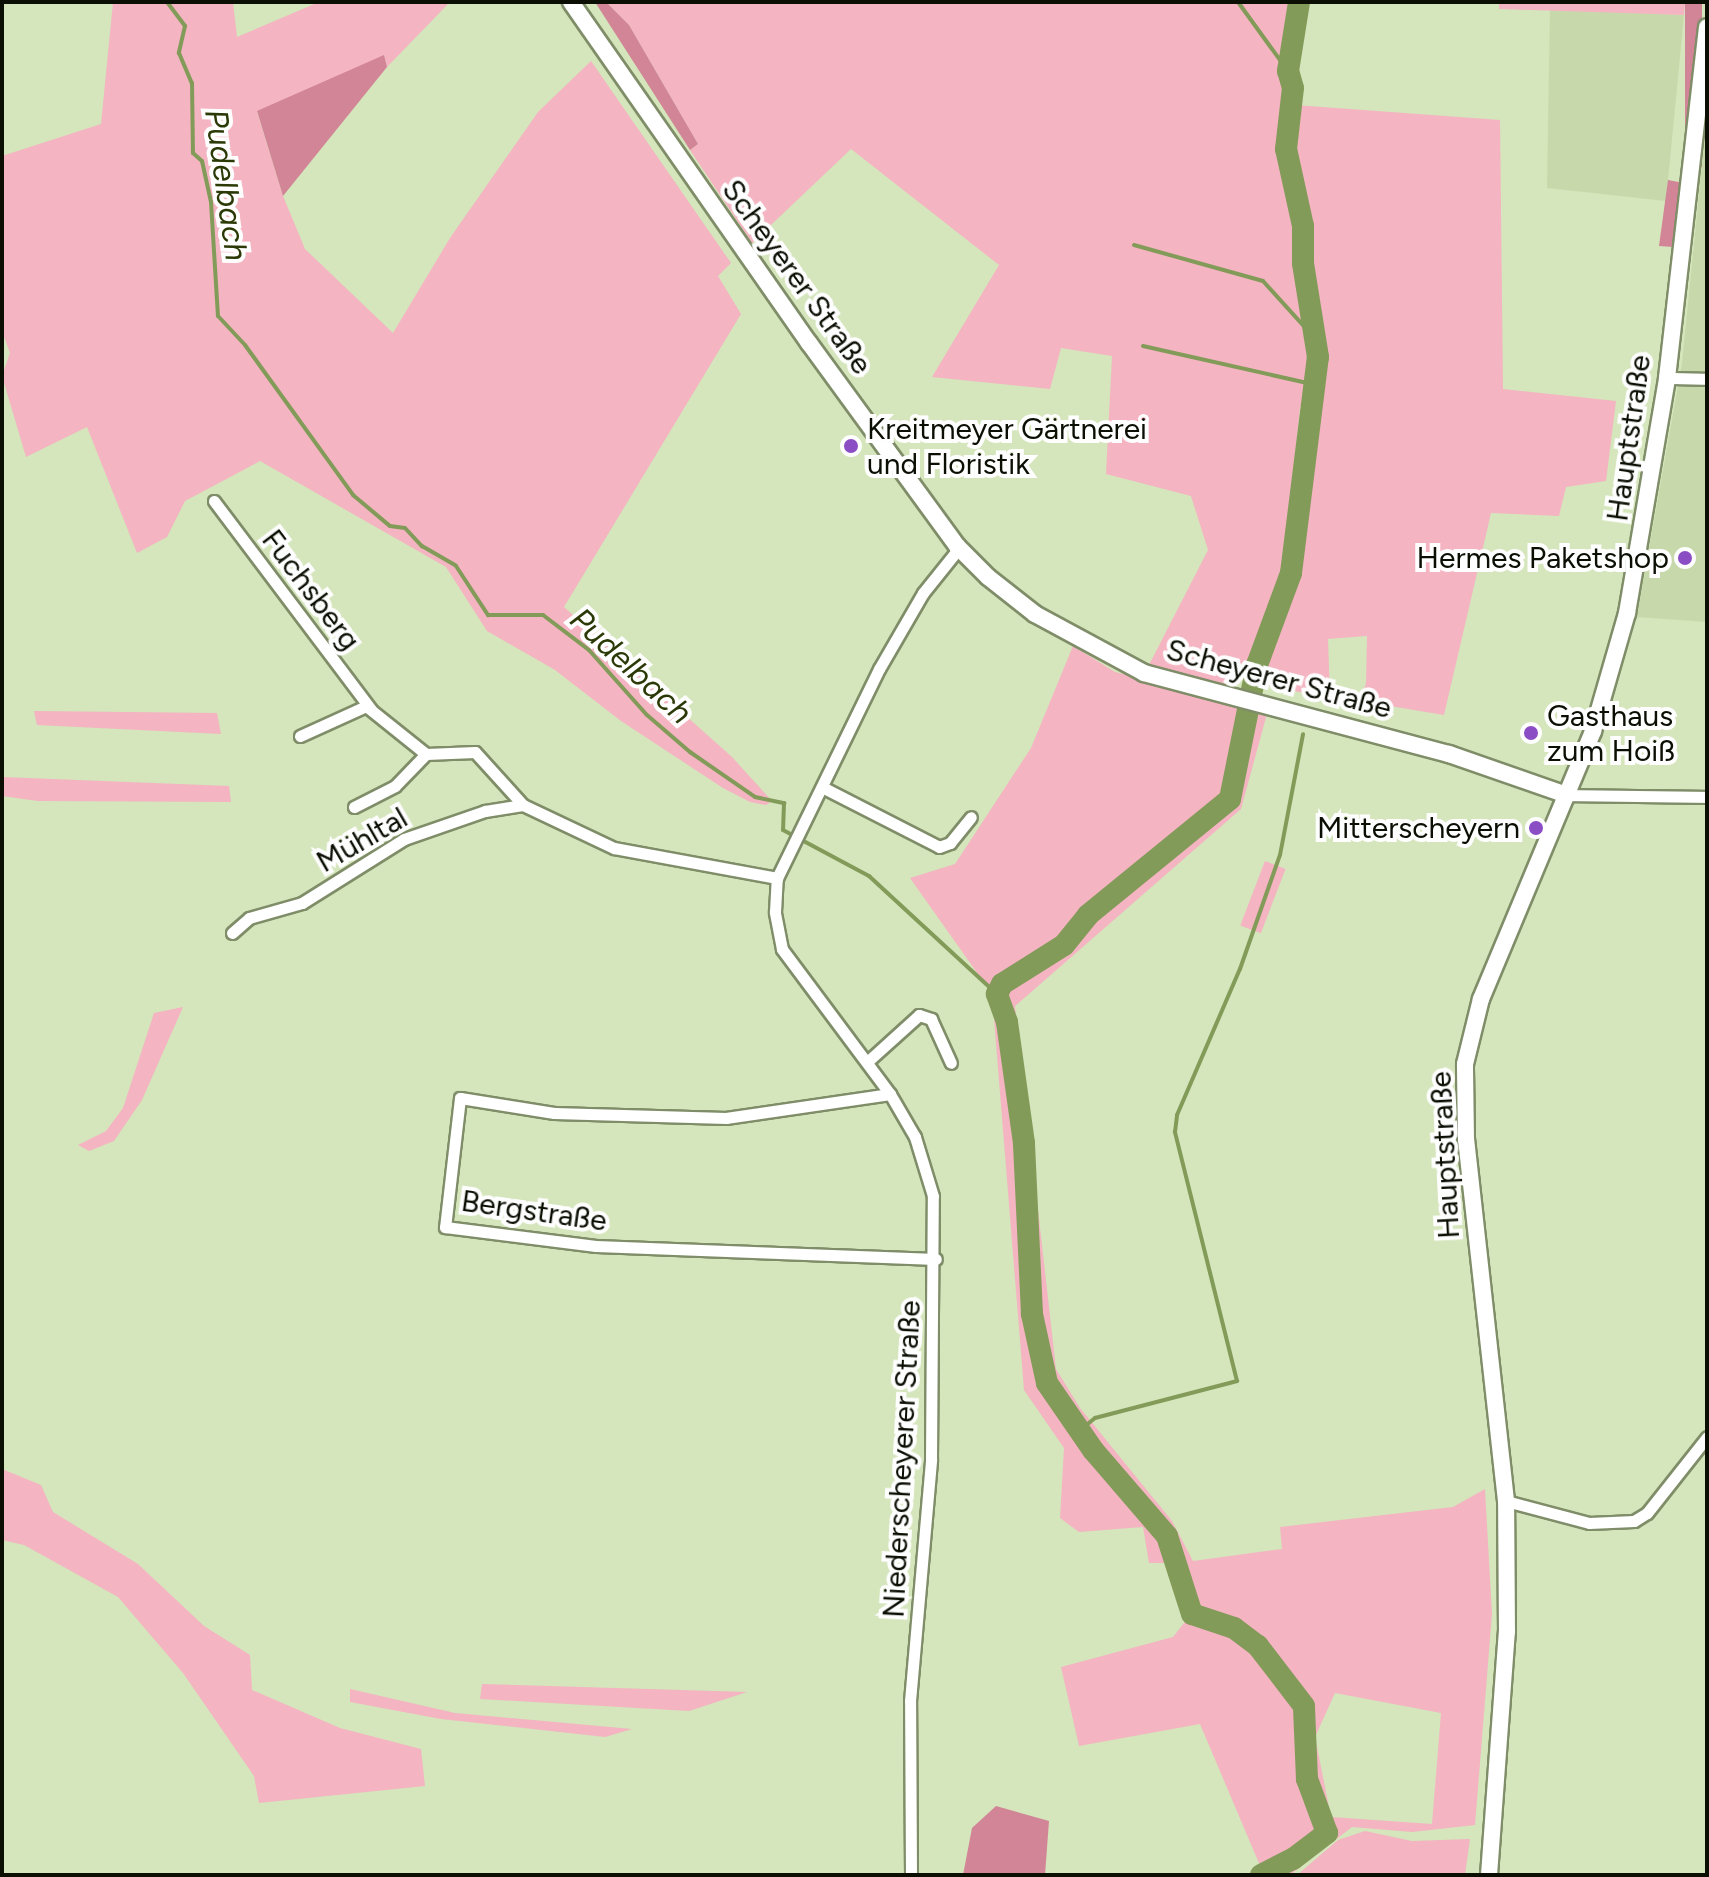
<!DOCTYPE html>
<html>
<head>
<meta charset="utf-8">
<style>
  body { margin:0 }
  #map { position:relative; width:1709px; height:1877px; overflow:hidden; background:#d5e5bc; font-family:Figtree,sans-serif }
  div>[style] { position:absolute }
  .built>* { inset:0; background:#c7d9ab }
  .green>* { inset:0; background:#f4b4c1; transform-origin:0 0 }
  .forest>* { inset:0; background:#d18596; transform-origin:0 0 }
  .stream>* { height:4px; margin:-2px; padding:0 2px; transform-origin:2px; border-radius:2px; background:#839b59 }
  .river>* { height:22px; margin:-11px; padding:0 11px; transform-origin:11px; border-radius:11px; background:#839b59 }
  .roads { filter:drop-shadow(2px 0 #7f8d68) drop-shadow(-2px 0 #7f8d68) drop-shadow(0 2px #7f8d68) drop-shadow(0 -2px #7f8d68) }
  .street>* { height:11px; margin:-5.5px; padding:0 5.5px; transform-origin:5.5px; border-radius:5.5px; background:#fff }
  .secondary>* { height:16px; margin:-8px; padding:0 8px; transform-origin:8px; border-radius:8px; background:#fff }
  .dots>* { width:22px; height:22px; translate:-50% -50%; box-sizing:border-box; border:4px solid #fefefe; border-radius:50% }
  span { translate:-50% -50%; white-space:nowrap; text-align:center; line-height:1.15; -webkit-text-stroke:8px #fefefe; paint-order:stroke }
  .street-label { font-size:30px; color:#0a0e03 }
  .poi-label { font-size:30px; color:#0a0e03 }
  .left { translate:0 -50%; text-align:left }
  .right { translate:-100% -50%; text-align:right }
  .water-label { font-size:32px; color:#2a3906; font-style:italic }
  .frame { position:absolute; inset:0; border:4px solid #0a0e03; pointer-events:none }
</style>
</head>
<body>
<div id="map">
  <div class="built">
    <i style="clip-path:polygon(1550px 9px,1684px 15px,1666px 201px,1547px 188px)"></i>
    <i style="clip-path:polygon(1707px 115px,1707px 622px,1637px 617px,1682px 363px)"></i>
  </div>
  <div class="green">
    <i style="clip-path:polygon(113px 2px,233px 2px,237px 37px,319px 2px,450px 2px,387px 67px,384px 56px,257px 112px,283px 196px,305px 249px,393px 333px,450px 238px,538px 112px,591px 61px,731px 263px,718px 276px,741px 314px,564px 607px,732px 757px,772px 801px,766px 805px,750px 802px,723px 788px,621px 721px,555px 670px,487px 631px,446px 567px,260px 461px,185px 501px,167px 537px,137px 553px,87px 427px,26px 457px,2px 376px,10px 353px,2px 331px,2px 156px,101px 124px)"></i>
    <i style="clip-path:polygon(606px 2px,1295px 2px,1286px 149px,1304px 226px,1318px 357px,1300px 408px,1283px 571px,1250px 662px,1238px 665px,1233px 687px,1149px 665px,1208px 550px,1191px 496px,1106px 474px,1112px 356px,1061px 348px,1050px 389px,932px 377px,999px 265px,851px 149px,752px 243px,690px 150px,698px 144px,629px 25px)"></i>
    <i style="clip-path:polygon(1499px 2px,1685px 2px,1684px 15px,1499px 9px)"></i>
    <i style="clip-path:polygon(1295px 105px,1500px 120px,1503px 389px,1616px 401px,1606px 481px,1566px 487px,1559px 516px,1491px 513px,1444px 715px,1360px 701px,1366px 683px,1367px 636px,1328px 639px,1330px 698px,1258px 684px,1294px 583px,1321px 380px,1309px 225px,1292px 150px)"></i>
    <i style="clip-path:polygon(evenodd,1073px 646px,1115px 672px,1268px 710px,1241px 809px,1015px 1006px,1056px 1369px,1080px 1408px,1172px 1521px,1193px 1561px,1282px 1549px,1280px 1527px,1453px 1507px,1485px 1489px,1492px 1614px,1475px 1825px,1412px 1832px,1352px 1827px,1290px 1875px,1264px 1875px,1200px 1724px,1079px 1746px,1061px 1667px,1173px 1637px,1192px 1613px,1179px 1563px,1149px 1563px,1143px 1527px,1079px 1532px,1060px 1518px,1064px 1448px,1024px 1390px,992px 994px,910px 878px,955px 864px,1031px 748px,1073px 646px,1335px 1693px,1441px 1713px,1432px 1824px,1331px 1817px,1315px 1737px,1335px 1693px)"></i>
    <i style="clip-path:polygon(34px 711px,217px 713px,221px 734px,37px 725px)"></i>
    <i style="clip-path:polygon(2px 777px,229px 786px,231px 802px,38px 801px,2px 796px)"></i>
    <i style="left:1265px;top:861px;width:22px;height:69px;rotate:21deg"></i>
    <i style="clip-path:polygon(183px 1007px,142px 1100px,114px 1141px,89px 1151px,78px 1145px,106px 1131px,123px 1108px,154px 1013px)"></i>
    <i style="clip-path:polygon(2px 1469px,41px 1485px,53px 1512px,138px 1564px,204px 1626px,250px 1655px,252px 1690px,340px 1728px,421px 1749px,425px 1786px,259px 1803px,254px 1776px,183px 1673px,118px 1597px,24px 1545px,2px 1540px)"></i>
    <i style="clip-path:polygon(482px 1684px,747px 1692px,689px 1711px,480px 1699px)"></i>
    <i style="clip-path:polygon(350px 1689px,455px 1713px,632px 1729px,605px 1737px,441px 1719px,350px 1702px)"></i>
    <i style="clip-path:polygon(1365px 1831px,1412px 1841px,1470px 1839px,1465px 1875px,1297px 1875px,1338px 1840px)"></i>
  </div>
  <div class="forest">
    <i style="clip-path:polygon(595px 2px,606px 2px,629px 25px,698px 144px,690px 150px)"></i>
    <i style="left:1685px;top:2px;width:17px;height:165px"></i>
    <i style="clip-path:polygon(384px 55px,387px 67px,283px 196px,257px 111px)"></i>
    <i style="clip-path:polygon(1668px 180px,1684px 183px,1673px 247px,1659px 246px)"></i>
    <i style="clip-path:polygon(996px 1806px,1049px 1821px,1045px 1875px,963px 1875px,972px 1828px)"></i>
  </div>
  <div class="stream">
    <i style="left:167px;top:2px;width:30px;rotate:53deg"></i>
    <i style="left:185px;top:26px;width:28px;rotate:103deg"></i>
    <i style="left:179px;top:53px;width:33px;rotate:67deg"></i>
    <i style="left:192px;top:83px;width:70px;rotate:89.2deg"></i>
    <i style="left:193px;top:153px;width:12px;rotate:42deg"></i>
    <i style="left:202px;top:161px;width:42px;rotate:77.6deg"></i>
    <i style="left:211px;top:202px;width:114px;rotate:86.5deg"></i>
    <i style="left:218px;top:316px;width:40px;rotate:47deg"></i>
    <i style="left:245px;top:345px;width:185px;rotate:54.2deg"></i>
    <i style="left:353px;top:495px;width:48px;rotate:40deg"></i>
    <i style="left:390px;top:526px;width:15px;rotate:8deg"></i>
    <i style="left:405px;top:528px;width:25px;rotate:47deg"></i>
    <i style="left:422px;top:546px;width:39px;rotate:30deg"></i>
    <i style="left:456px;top:566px;width:59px;rotate:56.9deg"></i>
    <i style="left:488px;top:615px;width:55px"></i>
    <i style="left:543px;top:615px;width:58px;rotate:37.3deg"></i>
    <i style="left:589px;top:650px;width:87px;rotate:48.3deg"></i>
    <i style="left:647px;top:715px;width:57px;rotate:40.7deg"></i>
    <i style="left:690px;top:752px;width:79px;rotate:34.7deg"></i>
    <i style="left:755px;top:797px;width:30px;rotate:12deg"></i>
    <i style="left:784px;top:803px;width:27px;rotate:92deg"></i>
    <i style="left:783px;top:830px;width:98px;rotate:28.1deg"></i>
    <i style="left:869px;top:876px;width:174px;rotate:42.7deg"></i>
    <i style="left:1238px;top:2px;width:85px;rotate:54.1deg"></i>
    <i style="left:1134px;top:245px;width:134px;rotate:15.6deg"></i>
    <i style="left:1263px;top:281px;width:73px;rotate:47.8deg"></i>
    <i style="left:1143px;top:346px;width:173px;rotate:12.7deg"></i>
    <i style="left:1079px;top:1431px;width:21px;rotate:-39deg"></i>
    <i style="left:1095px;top:1418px;width:147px;rotate:-14.6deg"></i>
    <i style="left:1237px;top:1381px;width:257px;rotate:-104deg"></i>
    <i style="left:1175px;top:1132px;width:17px;rotate:-83deg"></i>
    <i style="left:1177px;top:1115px;width:159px;rotate:-66.7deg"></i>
    <i style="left:1240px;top:969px;width:121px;rotate:-70.7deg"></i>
    <i style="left:1280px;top:855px;width:123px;rotate:-79.2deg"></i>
  </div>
  <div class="river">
    <i style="left:1261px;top:1875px;width:36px;rotate:-27deg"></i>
    <i style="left:1293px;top:1859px;width:43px;rotate:-37.4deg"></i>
    <i style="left:1327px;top:1833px;width:58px;rotate:-110.3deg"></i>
    <i style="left:1307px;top:1779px;width:73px;rotate:-92.4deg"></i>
    <i style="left:1304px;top:1706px;width:76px;rotate:-127.5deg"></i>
    <i style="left:1258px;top:1646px;width:30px;rotate:-143deg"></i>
    <i style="left:1234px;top:1628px;width:44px;rotate:-161.6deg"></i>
    <i style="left:1192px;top:1614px;width:82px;rotate:-107.8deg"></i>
    <i style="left:1167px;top:1536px;width:113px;rotate:-130.7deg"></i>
    <i style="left:1093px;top:1450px;width:81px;rotate:-124.5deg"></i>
    <i style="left:1047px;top:1383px;width:71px;rotate:-102.3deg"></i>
    <i style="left:1032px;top:1314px;width:171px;rotate:-92.7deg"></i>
    <i style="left:1024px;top:1143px;width:122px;rotate:-98deg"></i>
    <i style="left:1007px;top:1022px;width:30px;rotate:-110deg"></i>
    <i style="left:997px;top:994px;width:11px;rotate:-63deg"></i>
    <i style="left:1002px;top:984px;width:73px;rotate:-32.2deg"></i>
    <i style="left:1064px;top:945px;width:38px;rotate:-51deg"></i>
    <i style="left:1088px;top:915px;width:183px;rotate:-39.2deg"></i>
    <i style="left:1230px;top:799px;width:137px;rotate:-78.6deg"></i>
    <i style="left:1257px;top:665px;width:98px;rotate:-69.7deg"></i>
    <i style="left:1291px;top:573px;width:218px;rotate:-82.9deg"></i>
    <i style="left:1318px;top:357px;width:95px;rotate:-99.1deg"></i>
    <i style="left:1303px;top:263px;width:37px;rotate:-90deg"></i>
    <i style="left:1303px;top:226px;width:79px;rotate:-102.4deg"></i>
    <i style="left:1286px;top:149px;width:61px;rotate:-83.5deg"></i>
    <i style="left:1293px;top:88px;width:18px;rotate:-106deg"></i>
    <i style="left:1288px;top:71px;width:70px;rotate:-80.9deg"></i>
  </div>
  <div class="roads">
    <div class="street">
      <i style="left:1667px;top:378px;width:40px;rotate:1.4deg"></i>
      <i style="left:214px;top:501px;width:261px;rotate:53deg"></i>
      <i style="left:300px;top:736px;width:72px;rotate:-24.4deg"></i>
      <i style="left:366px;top:706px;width:77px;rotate:38.7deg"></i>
      <i style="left:822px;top:787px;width:131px;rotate:27.1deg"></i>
      <i style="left:939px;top:847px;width:12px;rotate:-20deg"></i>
      <i style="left:950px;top:843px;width:33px;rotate:-51deg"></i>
      <i style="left:1567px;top:795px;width:140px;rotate:0.8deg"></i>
      <i style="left:354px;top:807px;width:46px;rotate:-27.1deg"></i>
      <i style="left:395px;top:786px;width:45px;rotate:-45.9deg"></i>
      <i style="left:426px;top:754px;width:49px;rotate:-2.3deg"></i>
      <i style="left:475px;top:752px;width:72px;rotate:47.8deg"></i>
      <i style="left:523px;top:805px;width:101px;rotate:25.3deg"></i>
      <i style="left:614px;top:848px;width:166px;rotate:10.4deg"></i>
      <i style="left:232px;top:933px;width:23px;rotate:-41deg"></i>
      <i style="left:249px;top:918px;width:55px;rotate:-15.8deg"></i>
      <i style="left:302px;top:903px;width:120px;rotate:-32.1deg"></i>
      <i style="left:404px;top:839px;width:86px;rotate:-19.1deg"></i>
      <i style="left:485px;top:811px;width:38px;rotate:-9deg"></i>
      <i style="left:867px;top:1062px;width:70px;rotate:-42.1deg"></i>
      <i style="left:919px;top:1015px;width:13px;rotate:18deg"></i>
      <i style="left:931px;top:1019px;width:48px;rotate:65.6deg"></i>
      <i style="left:890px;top:1094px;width:166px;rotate:171.7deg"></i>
      <i style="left:726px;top:1118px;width:172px;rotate:-178.3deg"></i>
      <i style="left:554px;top:1113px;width:95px;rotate:-170.9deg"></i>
      <i style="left:460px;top:1098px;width:130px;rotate:96.6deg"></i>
      <i style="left:445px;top:1227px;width:152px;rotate:7.2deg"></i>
      <i style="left:596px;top:1246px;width:340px;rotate:2.2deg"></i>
      <i style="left:1506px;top:1501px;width:86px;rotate:14.8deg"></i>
      <i style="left:1589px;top:1523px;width:45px;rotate:-2.5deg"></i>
      <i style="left:1634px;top:1521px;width:15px;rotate:-32deg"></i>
      <i style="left:1647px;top:1513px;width:97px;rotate:-51.7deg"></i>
      <i style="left:911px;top:1875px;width:174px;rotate:-90.3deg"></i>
      <i style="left:910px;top:1701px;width:243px;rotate:-85deg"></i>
      <i style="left:931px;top:1459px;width:263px;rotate:-89.6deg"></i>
      <i style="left:933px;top:1196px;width:62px;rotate:-107deg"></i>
      <i style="left:915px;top:1137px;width:50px;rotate:-120.2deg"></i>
      <i style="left:890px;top:1094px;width:181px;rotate:-126.7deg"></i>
      <i style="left:782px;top:949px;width:38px;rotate:-101deg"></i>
      <i style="left:775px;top:912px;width:34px;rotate:-87deg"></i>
      <i style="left:777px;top:878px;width:233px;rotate:-64deg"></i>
      <i style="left:879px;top:669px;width:88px;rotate:-59.9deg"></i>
      <i style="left:923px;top:593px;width:58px;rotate:-51.3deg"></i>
    </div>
    <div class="secondary">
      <i style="left:571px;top:2px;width:416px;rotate:55.1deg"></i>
      <i style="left:809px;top:343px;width:251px;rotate:53.9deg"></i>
      <i style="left:957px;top:546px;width:44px;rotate:45deg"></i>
      <i style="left:988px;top:577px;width:60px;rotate:38.2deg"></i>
      <i style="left:1035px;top:614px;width:124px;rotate:28.4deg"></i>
      <i style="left:1144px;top:673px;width:316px;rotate:14.9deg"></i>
      <i style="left:1449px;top:754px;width:125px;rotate:19.2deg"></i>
      <i style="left:1489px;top:1875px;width:244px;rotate:-85.8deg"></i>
      <i style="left:1507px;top:1632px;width:131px;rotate:-90.4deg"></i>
      <i style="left:1506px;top:1501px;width:363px;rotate:-96.3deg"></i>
      <i style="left:1466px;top:1140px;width:76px;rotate:-90.8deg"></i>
      <i style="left:1465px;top:1064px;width:67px;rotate:-76.2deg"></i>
      <i style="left:1481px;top:999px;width:290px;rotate:-67.3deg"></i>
      <i style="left:1593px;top:731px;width:123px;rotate:-73.9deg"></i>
      <i style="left:1627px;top:613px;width:238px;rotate:-80.3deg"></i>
      <i style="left:1667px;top:378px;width:353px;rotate:-83.5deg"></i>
    </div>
  </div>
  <div class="dots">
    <i style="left:851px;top:446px;background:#8a4dc3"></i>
    <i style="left:1685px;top:558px;background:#8a4dc3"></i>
    <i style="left:1531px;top:733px;background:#8a4dc3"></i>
    <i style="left:1536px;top:828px;background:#8a4dc3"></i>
  </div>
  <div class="street-label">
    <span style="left:797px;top:277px;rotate:54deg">Scheyerer Straße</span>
    <span style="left:1629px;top:438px;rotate:-82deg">Hauptstraße</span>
    <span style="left:311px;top:590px;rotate:53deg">Fuchsberg</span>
    <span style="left:1279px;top:679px;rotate:15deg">Scheyerer Straße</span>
    <span style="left:362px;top:840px;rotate:-30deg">Mühltal</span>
    <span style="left:1445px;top:1155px;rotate:-93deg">Hauptstraße</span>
    <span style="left:534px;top:1211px;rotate:8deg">Bergstraße</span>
    <span style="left:902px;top:1459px;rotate:-87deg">Niederscheyerer Straße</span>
  </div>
  <div class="poi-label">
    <span class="left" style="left:867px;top:446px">Kreitmeyer Gärtnerei<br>und Floristik</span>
    <span class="right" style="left:1669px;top:558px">Hermes Paketshop</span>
    <span class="left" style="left:1547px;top:733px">Gasthaus<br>zum Hoiß</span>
    <span class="right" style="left:1520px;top:828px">Mitterscheyern</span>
  </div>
  <div class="water-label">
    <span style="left:226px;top:185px;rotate:82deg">Pudelbach</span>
    <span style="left:631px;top:666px;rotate:43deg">Pudelbach</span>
  </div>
  <div class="frame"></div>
</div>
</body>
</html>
